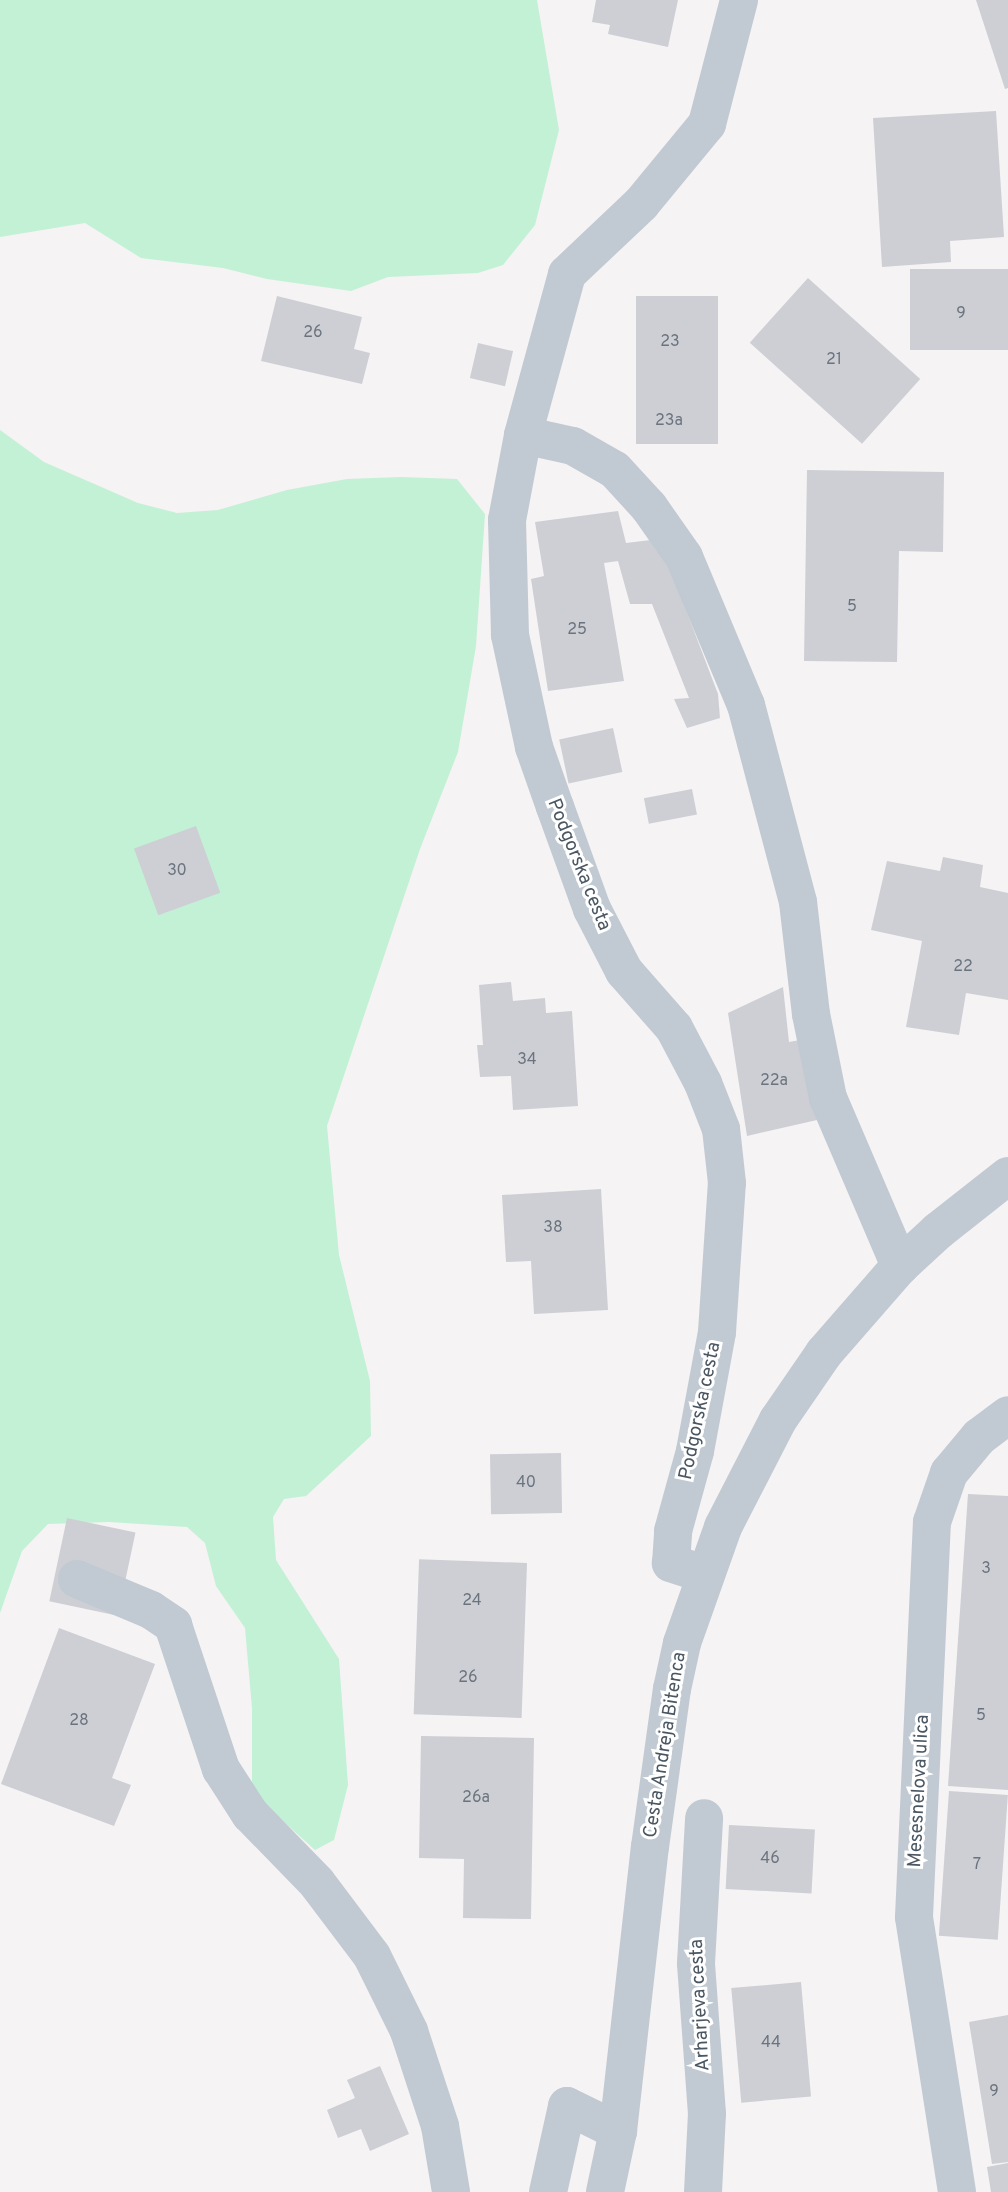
<!DOCTYPE html>
<html>
<head>
<meta charset="utf-8">
<style>
  body { margin:0 }
  #map { position:relative; width:1008px; height:2192px; overflow:hidden; background:#f5f3f3; font-family:Overpass,sans-serif }
  div>[style] { position:absolute }
  .green>* { inset:0; background:#c3f1d5 }
  .building>* { inset:0; background:#cdcfd5; transform-origin:0 0 }
  .minor>* { height:38px; margin:-19px; padding:0 19px; transform-origin:19px; border-radius:19px; background:#c1cad2 }
  span { translate:-50% -50%; white-space:nowrap; text-align:center; line-height:1.15; -webkit-text-stroke:6px #fff; paint-order:stroke }
  .number-label { font-size:16px; color:#6b747e }
  .number-label span { -webkit-text-stroke-width:0 }
  .street-label { font-size:19px; color:#4a5661 }
</style>
</head>
<body>
<div id="map">
  <div class="green">
    <i style="clip-path:polygon(0 0,537px 0,559px 130px,535px 225px,503px 265px,478px 273px,388px 277px,351px 291px,267px 279px,223px 268px,141px 258px,85px 223px,0 237px)"></i>
    <i style="clip-path:polygon(0 430px,44px 462px,138px 503px,177px 513px,218px 510px,287px 490px,347px 479px,401px 477px,457px 479px,485px 514px,476px 646px,458px 752px,420px 849px,327px 1126px,339px 1255px,370px 1381px,371px 1436px,306px 1496px,284px 1499px,273px 1517px,276px 1560px,339px 1659px,348px 1785px,334px 1840px,315px 1850px,252px 1793px,252px 1708px,245px 1628px,216px 1586px,205px 1543px,187px 1527px,109px 1522px,48px 1524px,22px 1551px,0 1613px)"></i>
  </div>
  <div class="building">
    <i style="clip-path:polygon(596px 0,678px 0,668px 47px,608px 34px,610px 25px,592px 22px)"></i>
    <i style="clip-path:polygon(976px 0,1008px 0,1008px 88px,1005px 89px)"></i>
    <i style="clip-path:polygon(996px 111px,1004px 237px,950px 241px,951px 262px,882px 267px,873px 118px)"></i>
    <i style="left:1008px;top:269px;width:81px;height:98px;rotate:90deg"></i>
    <i style="left:808px;top:278px;width:151px;height:87px;rotate:42deg"></i>
    <i style="clip-path:polygon(277px 296px,362px 317px,354px 349px,370px 353px,362px 384px,261px 361px)"></i>
    <i style="left:718px;top:296px;width:148px;height:82px;rotate:90deg"></i>
    <i style="left:478px;top:343px;width:36px;height:36px;rotate:13deg"></i>
    <i style="clip-path:polygon(807px 470px,944px 472px,943px 552px,899px 551px,897px 662px,804px 661px)"></i>
    <i style="clip-path:polygon(618px 511px,626px 543px,659px 539px,718px 694px,720px 718px,687px 728px,674px 699px,689px 698px,652px 604px,630px 604px,618px 561px,604px 563px,624px 681px,548px 691px,531px 579px,544px 576px,535px 522px)"></i>
    <i style="left:613px;top:728px;width:45px;height:55px;rotate:78deg"></i>
    <i style="left:692px;top:789px;width:26px;height:49px;rotate:79deg"></i>
    <i style="left:196px;top:826px;width:71px;height:66px;rotate:70deg"></i>
    <i style="clip-path:polygon(943px 857px,983px 865px,980px 887px,1008px 893px,1008px 1000px,966px 993px,959px 1035px,906px 1027px,922px 941px,871px 930px,887px 861px,940px 871px)"></i>
    <i style="clip-path:polygon(511px 982px,513px 1001px,545px 998px,546px 1013px,572px 1011px,578px 1106px,513px 1110px,511px 1076px,480px 1077px,477px 1045px,483px 1045px,479px 985px)"></i>
    <i style="clip-path:polygon(783px 987px,789px 1042px,800px 1040px,817px 1120px,747px 1136px,728px 1013px)"></i>
    <i style="clip-path:polygon(601px 1189px,608px 1310px,534px 1314px,531px 1261px,506px 1262px,502px 1195px)"></i>
    <i style="left:561px;top:1453px;width:60px;height:71px;rotate:89deg"></i>
    <i style="clip-path:polygon(968px 1494px,1008px 1496px,1008px 1790px,948px 1786px)"></i>
    <i style="left:67px;top:1518px;width:70px;height:85px;rotate:12deg"></i>
    <i style="left:527px;top:1563px;width:155px;height:108px;rotate:92deg"></i>
    <i style="clip-path:polygon(59px 1628px,155px 1664px,112px 1778px,131px 1785px,114px 1826px,1px 1784px)"></i>
    <i style="clip-path:polygon(421px 1736px,534px 1738px,531px 1919px,463px 1918px,464px 1859px,419px 1858px)"></i>
    <i style="left:949px;top:1791px;width:59px;height:145px;rotate:4deg"></i>
    <i style="left:729px;top:1825px;width:86px;height:64px;rotate:3deg"></i>
    <i style="left:801px;top:1982px;width:115px;height:70px;rotate:85deg"></i>
    <i style="clip-path:polygon(1008px 2015px,1008px 2162px,992px 2164px,969px 2022px)"></i>
    <i style="clip-path:polygon(380px 2066px,409px 2134px,370px 2151px,361px 2129px,338px 2138px,327px 2110px,355px 2098px,347px 2080px)"></i>
    <i style="clip-path:polygon(1008px 2163px,1008px 2192px,991px 2192px,987px 2167px)"></i>
  </div>
  <div class="minor">
    <i style="left:523px;top:435px;width:51px;rotate:12.4deg"></i>
    <i style="left:573px;top:446px;width:48px;rotate:29.7deg"></i>
    <i style="left:615px;top:470px;width:50px;rotate:47.4deg"></i>
    <i style="left:649px;top:507px;width:61px;rotate:55deg"></i>
    <i style="left:684px;top:557px;width:160px;rotate:67.3deg"></i>
    <i style="left:746px;top:705px;width:204px;rotate:75.2deg"></i>
    <i style="left:798px;top:902px;width:113px;rotate:83.4deg"></i>
    <i style="left:811px;top:1014px;width:86px;rotate:78.6deg"></i>
    <i style="left:828px;top:1098px;width:183px;rotate:66.8deg"></i>
    <i style="left:704px;top:1574px;width:35px;rotate:-162deg"></i>
    <i style="left:671px;top:1563px;width:32px;rotate:-86deg"></i>
    <i style="left:673px;top:1531px;width:83px;rotate:-74.6deg"></i>
    <i style="left:695px;top:1451px;width:121px;rotate:-79.5deg"></i>
    <i style="left:717px;top:1332px;width:149px;rotate:-86.2deg"></i>
    <i style="left:727px;top:1183px;width:54px;rotate:-96.3deg"></i>
    <i style="left:721px;top:1129px;width:49px;rotate:-111.4deg"></i>
    <i style="left:703px;top:1083px;width:62px;rotate:-117.8deg"></i>
    <i style="left:674px;top:1028px;width:76px;rotate:-131.3deg"></i>
    <i style="left:624px;top:971px;width:70px;rotate:-117.3deg"></i>
    <i style="left:592px;top:909px;width:109px;rotate:-109.9deg"></i>
    <i style="left:555px;top:807px;width:64px;rotate:-109.3deg"></i>
    <i style="left:534px;top:747px;width:115px;rotate:-102.1deg"></i>
    <i style="left:510px;top:635px;width:115px;rotate:-91.5deg"></i>
    <i style="left:507px;top:520px;width:86px;rotate:-79.3deg"></i>
    <i style="left:523px;top:435px;width:167px;rotate:-74.7deg"></i>
    <i style="left:567px;top:274px;width:102px;rotate:-43.4deg"></i>
    <i style="left:641px;top:204px;width:104px;rotate:-50.5deg"></i>
    <i style="left:707px;top:124px;width:128px;rotate:-75.5deg"></i>
    <i style="left:77px;top:1579px;width:80px;rotate:22.7deg"></i>
    <i style="left:151px;top:1610px;width:27px;rotate:34deg"></i>
    <i style="left:173px;top:1625px;width:152px;rotate:71.6deg"></i>
    <i style="left:221px;top:1769px;width:54px;rotate:57.2deg"></i>
    <i style="left:250px;top:1814px;width:96px;rotate:45.8deg"></i>
    <i style="left:317px;top:1883px;width:91px;rotate:53deg"></i>
    <i style="left:372px;top:1956px;width:84px;rotate:63.7deg"></i>
    <i style="left:409px;top:2031px;width:100px;rotate:71.9deg"></i>
    <i style="left:440px;top:2126px;width:67px;rotate:80.5deg"></i>
    <i style="left:548px;top:2192px;width:88px;rotate:-77.5deg"></i>
    <i style="left:567px;top:2106px;width:57px;rotate:26.1deg"></i>
    <i style="left:605px;top:2192px;width:62px;rotate:-78deg"></i>
    <i style="left:618px;top:2131px;width:286px;rotate:-83.6deg"></i>
    <i style="left:650px;top:1847px;width:160px;rotate:-82.1deg"></i>
    <i style="left:672px;top:1689px;width:47px;rotate:-77.7deg"></i>
    <i style="left:682px;top:1643px;width:123px;rotate:-70.5deg"></i>
    <i style="left:723px;top:1527px;width:120px;rotate:-62.8deg"></i>
    <i style="left:778px;top:1420px;width:81px;rotate:-55.5deg"></i>
    <i style="left:824px;top:1353px;width:116px;rotate:-48.9deg"></i>
    <i style="left:900px;top:1266px;width:52px;rotate:-42.6deg"></i>
    <i style="left:938px;top:1231px;width:89px;rotate:-38.2deg"></i>
    <i style="left:703px;top:2192px;width:78px;rotate:-87.1deg"></i>
    <i style="left:707px;top:2114px;width:151px;rotate:-94.2deg"></i>
    <i style="left:696px;top:1963px;width:145px;rotate:-86.8deg"></i>
    <i style="left:957px;top:2192px;width:278px;rotate:-98.9deg"></i>
    <i style="left:914px;top:1917px;width:395px;rotate:-87.4deg"></i>
    <i style="left:932px;top:1522px;width:52px;rotate:-70.9deg"></i>
    <i style="left:949px;top:1473px;width:47px;rotate:-50.2deg"></i>
    <i style="left:979px;top:1437px;width:36px;rotate:-37deg"></i>
  </div>
  <div class="number-label">
    <span style="left:961px;top:314px">9</span>
    <span style="left:313px;top:333px">26</span>
    <span style="left:670px;top:342px">23</span>
    <span style="left:834px;top:360px">21</span>
    <span style="left:669px;top:421px">23a</span>
    <span style="left:852px;top:607px">5</span>
    <span style="left:577px;top:630px">25</span>
    <span style="left:177px;top:871px">30</span>
    <span style="left:963px;top:967px">22</span>
    <span style="left:527px;top:1060px">34</span>
    <span style="left:774px;top:1081px">22a</span>
    <span style="left:553px;top:1228px">38</span>
    <span style="left:526px;top:1483px">40</span>
    <span style="left:986px;top:1569px">3</span>
    <span style="left:472px;top:1601px">24</span>
    <span style="left:468px;top:1678px">26</span>
    <span style="left:981px;top:1716px">5</span>
    <span style="left:79px;top:1721px">28</span>
    <span style="left:476px;top:1798px">26a</span>
    <span style="left:770px;top:1859px">46</span>
    <span style="left:977px;top:1865px">7</span>
    <span style="left:771px;top:2043px">44</span>
    <span style="left:994px;top:2092px">9</span>
  </div>
  <div class="street-label">
    <span style="left:578px;top:865px;rotate:68deg">Podgorska cesta</span>
    <span style="left:701px;top:1411px;rotate:-78deg">Podgorska cesta</span>
    <span style="left:666px;top:1745px;rotate:-81deg">Cesta Andreja Bitenca</span>
    <span style="left:920px;top:1791px;rotate:-87deg">Mesesnelova ulica</span>
    <span style="left:701px;top:2005px;rotate:-93deg">Arharjeva cesta</span>
  </div>
</div>
</body>
</html>
